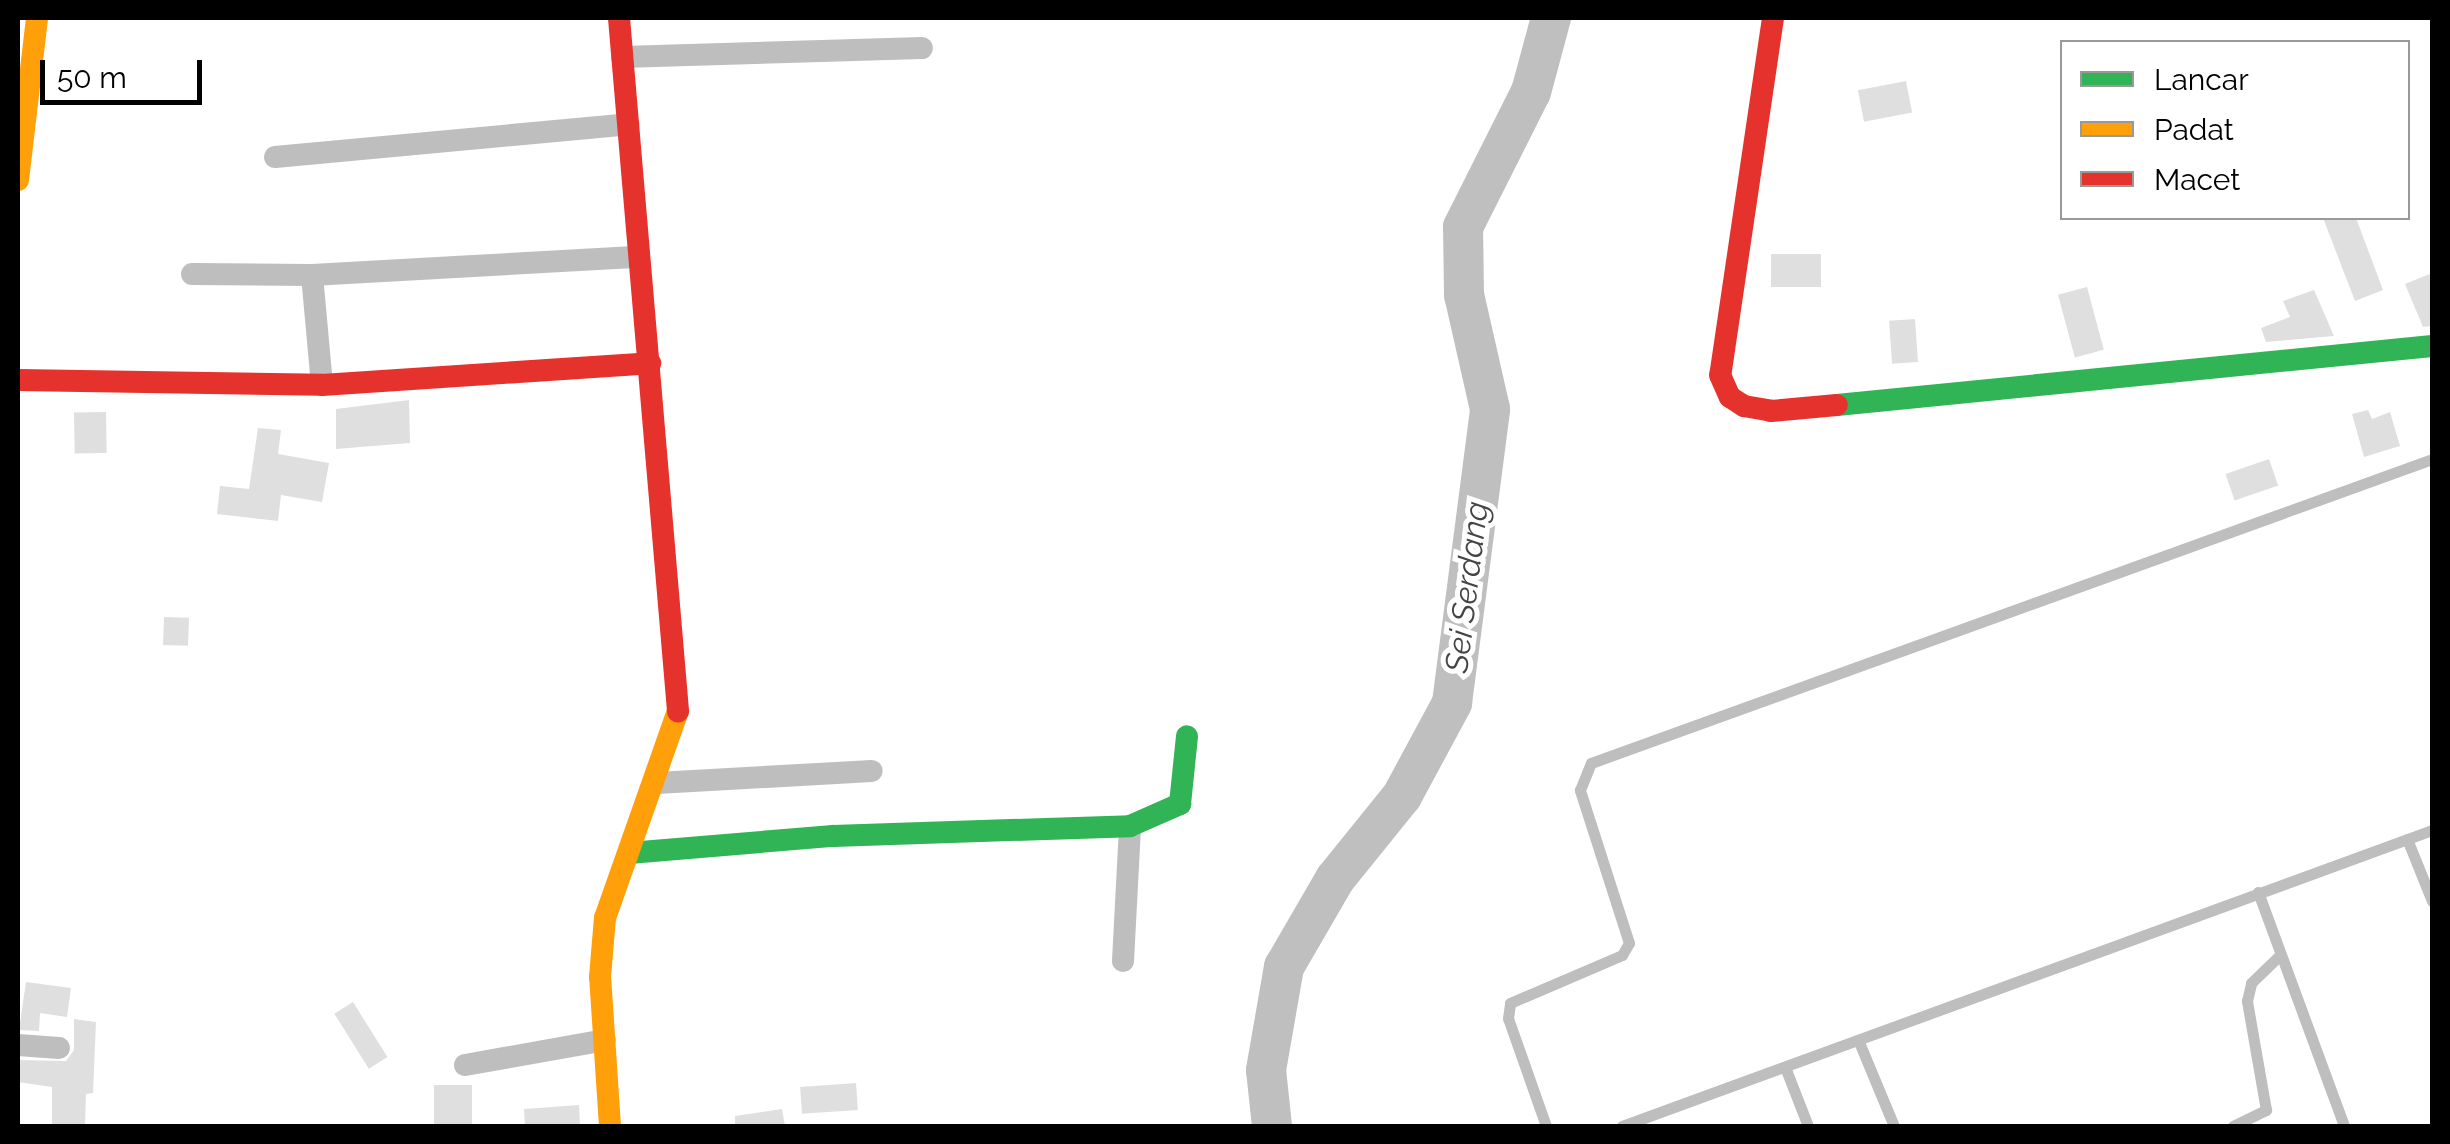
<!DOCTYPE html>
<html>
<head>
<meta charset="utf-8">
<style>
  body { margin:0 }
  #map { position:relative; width:2450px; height:1144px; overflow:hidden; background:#fff; font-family:Raleway,sans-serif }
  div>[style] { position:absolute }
  .river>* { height:40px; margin:-20px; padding:0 20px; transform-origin:20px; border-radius:20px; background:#bfbfbf }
  .building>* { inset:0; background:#dfdfdf; transform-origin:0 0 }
  .lane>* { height:11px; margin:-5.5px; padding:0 5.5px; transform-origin:5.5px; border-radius:5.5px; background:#bebebe }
  .street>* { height:22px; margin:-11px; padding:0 11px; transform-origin:11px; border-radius:11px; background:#bebebe }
  .fast>* { height:22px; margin:-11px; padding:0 11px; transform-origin:11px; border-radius:11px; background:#30b455 }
  .slow>* { height:22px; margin:-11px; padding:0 11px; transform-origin:11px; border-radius:11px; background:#ff9f0a }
  .jam>* { height:22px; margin:-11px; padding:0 11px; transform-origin:11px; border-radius:11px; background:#e5322d }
  span { translate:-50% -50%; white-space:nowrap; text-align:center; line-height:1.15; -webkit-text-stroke:10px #fff; paint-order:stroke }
  .water-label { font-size:32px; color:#444; font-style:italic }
  .frame { position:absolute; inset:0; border:20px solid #000; pointer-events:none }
  .legend { position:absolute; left:2060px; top:40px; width:350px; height:180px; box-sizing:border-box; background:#fff; border:2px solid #999; margin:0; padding:12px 18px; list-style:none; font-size:30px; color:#000 }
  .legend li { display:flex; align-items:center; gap:20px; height:50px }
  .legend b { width:50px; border:2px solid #999 }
  .scale { position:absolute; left:40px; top:60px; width:162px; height:45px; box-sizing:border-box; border:5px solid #000; border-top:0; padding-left:12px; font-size:30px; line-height:35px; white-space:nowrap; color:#000; -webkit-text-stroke:8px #fff; paint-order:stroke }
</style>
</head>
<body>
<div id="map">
  <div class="river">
    <i style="left:1272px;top:1126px;width:56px;rotate:-96.1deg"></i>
    <i style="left:1266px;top:1070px;width:105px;rotate:-80.1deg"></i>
    <i style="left:1284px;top:967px;width:102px;rotate:-59.9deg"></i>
    <i style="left:1335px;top:879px;width:107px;rotate:-51.1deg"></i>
    <i style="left:1402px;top:796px;width:106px;rotate:-61.7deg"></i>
    <i style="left:1452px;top:703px;width:296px;rotate:-82.6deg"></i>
    <i style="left:1490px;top:409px;width:117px;rotate:-102.8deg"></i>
    <i style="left:1464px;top:295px;width:68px;rotate:-90.8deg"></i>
    <i style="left:1463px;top:227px;width:151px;rotate:-63.3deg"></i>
    <i style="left:1531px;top:92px;width:77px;rotate:-74.9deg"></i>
  </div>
  <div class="building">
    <i style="left:1906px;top:81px;width:32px;height:49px;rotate:79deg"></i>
    <i style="clip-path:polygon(2323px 218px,2356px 218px,2383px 290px,2355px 301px)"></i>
    <i style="left:1771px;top:254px;width:50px;height:33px"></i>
    <i style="clip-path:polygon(2432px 273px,2432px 326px,2423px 327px,2405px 284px)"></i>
    <i style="left:2087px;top:287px;width:65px;height:30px;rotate:75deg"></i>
    <i style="clip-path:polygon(2314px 290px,2334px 336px,2266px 342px,2261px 328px,2290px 317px,2283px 301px)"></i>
    <i style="left:1915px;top:319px;width:43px;height:26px;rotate:86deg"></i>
    <i style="clip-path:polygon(409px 400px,410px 443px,336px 449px,336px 409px)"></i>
    <i style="clip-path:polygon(2368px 410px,2372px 419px,2390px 412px,2400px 446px,2364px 457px,2352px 414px)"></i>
    <i style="left:106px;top:412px;width:41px;height:32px;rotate:89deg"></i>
    <i style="clip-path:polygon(258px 428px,281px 430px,278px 454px,329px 463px,322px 502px,281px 495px,278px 521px,217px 514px,220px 486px,249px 489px)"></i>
    <i style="left:2269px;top:459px;width:28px;height:46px;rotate:71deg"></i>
    <i style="left:164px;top:617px;width:25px;height:28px;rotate:2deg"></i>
    <i style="clip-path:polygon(26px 982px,71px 988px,67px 1017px,40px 1013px,39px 1031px,19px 1030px)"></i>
    <i style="left:353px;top:1002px;width:65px;height:22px;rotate:58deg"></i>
    <i style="clip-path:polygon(74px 1019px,96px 1022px,93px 1093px,86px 1094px,85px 1124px,52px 1124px,52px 1087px,18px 1082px,18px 1060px,66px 1061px,74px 1050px)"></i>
    <i style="left:856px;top:1083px;width:27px;height:56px;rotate:86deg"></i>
    <i style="left:434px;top:1085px;width:38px;height:41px"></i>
    <i style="clip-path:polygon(579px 1105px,580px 1126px,525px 1126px,524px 1109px)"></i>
    <i style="clip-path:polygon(782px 1109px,785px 1126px,735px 1126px,735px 1116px)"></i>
  </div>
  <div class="lane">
    <i style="left:2407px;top:839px;width:67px;rotate:68deg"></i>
    <i style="left:2258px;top:892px;width:249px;rotate:69.8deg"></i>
    <i style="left:1859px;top:1042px;width:91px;rotate:67.4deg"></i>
    <i style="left:1785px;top:1067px;width:63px;rotate:68.7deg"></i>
    <i style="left:1546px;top:1126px;width:114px;rotate:-109.4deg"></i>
    <i style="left:1508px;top:1018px;width:15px;rotate:-82deg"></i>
    <i style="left:1510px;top:1003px;width:122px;rotate:-23.2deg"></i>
    <i style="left:1622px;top:955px;width:14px;rotate:-60deg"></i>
    <i style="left:1629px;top:943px;width:161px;rotate:-107.8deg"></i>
    <i style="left:1580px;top:790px;width:29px;rotate:-68deg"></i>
    <i style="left:1591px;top:763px;width:894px;rotate:-19.87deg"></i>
    <i style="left:1622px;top:1126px;width:862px;rotate:-20.07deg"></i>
    <i style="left:2233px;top:1126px;width:37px;rotate:-26deg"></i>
    <i style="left:2266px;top:1110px;width:111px;rotate:-99.9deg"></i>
    <i style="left:2247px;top:1001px;width:18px;rotate:-77deg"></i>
    <i style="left:2251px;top:983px;width:39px;rotate:-44deg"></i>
  </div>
  <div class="street">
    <i style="left:622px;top:57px;width:300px;rotate:-1.7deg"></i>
    <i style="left:275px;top:157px;width:355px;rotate:-5.3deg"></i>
    <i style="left:192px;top:274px;width:120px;rotate:0.5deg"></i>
    <i style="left:322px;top:385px;width:110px;rotate:-95.2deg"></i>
    <i style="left:312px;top:275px;width:327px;rotate:-3.2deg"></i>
    <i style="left:657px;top:783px;width:215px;rotate:-3.2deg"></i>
    <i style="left:1123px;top:961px;width:135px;rotate:-87deg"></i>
    <i style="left:18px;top:1045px;width:41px;rotate:4.2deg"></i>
    <i style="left:465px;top:1065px;width:142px;rotate:-10.1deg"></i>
  </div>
  <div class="fast">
    <i style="left:1837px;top:405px;width:598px;rotate:-5.66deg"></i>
    <i style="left:629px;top:853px;width:205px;rotate:-4.8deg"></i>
    <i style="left:833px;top:836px;width:297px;rotate:-1.9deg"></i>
    <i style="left:1130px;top:826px;width:55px;rotate:-23.7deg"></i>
    <i style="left:1180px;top:804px;width:68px;rotate:-84.1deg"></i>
  </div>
  <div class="slow">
    <i style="left:18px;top:180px;width:163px;rotate:-83.3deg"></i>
    <i style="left:610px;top:1126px;width:149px;rotate:-93.8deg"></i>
    <i style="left:600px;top:977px;width:59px;rotate:-85.2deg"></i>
    <i style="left:605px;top:918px;width:219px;rotate:-70.6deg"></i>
  </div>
  <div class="jam">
    <i style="left:619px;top:18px;width:696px;rotate:85.13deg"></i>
    <i style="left:1773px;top:18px;width:361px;rotate:98.4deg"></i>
    <i style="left:1720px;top:375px;width:24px;rotate:66deg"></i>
    <i style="left:1730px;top:397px;width:17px;rotate:33deg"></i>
    <i style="left:1744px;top:406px;width:27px;rotate:10deg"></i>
    <i style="left:1771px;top:411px;width:66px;rotate:-5.2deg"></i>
    <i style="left:18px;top:380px;width:304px;rotate:0.9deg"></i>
    <i style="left:322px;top:385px;width:329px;rotate:-3.8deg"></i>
  </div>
  <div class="water-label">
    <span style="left:1467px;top:587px;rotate:-83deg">Sei Serdang</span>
  </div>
  <div class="frame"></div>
  <ul class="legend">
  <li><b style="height:12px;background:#30b455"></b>Lancar</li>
  <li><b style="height:12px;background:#ff9f0a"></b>Padat</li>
  <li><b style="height:12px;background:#e5322d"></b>Macet</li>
  </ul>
  <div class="scale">50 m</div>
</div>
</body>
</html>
